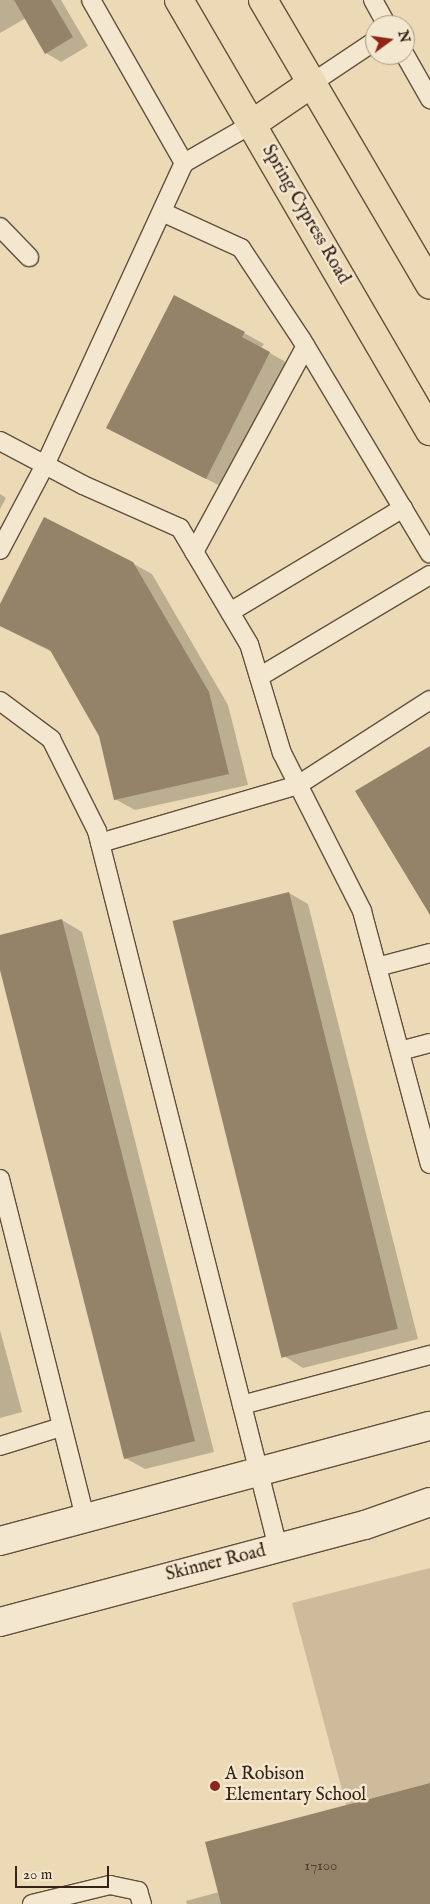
<!DOCTYPE html>
<html>
<head>
<meta charset="utf-8">
<style>
  body { margin:0 }
  #map { position:relative; width:430px; height:1904px; overflow:hidden; background:#ecdab6; font-family:"IM FELL English",serif }
  div>[style] { position:absolute }
  .green>* { inset:0; background:#cdbb9b }
  .shadow>* { inset:0; background:#0003 }
  .building>* { inset:0; background:#948269; transform-origin:0 0 }
  .roads { filter:drop-shadow(1px 0 #63503d) drop-shadow(-1px 0 #63503d) drop-shadow(0 1px #63503d) drop-shadow(0 -1px #63503d) }
  .lane>* { height:18px; margin:-9px; padding:0 9px; transform-origin:9px; border-radius:9px; background:#f3e7d0 }
  .secondary>* { height:28px; margin:-14px; padding:0 14px; transform-origin:14px; border-radius:14px; background:#f3e7d0 }
  .primary>* { height:28px; margin:-14px; padding:0 14px; transform-origin:14px; border-radius:14px; background:#ecdab6 }
  .dots>* { width:14px; height:14px; translate:-50% -50%; box-sizing:border-box; border:2px solid #f3e7d0; border-radius:50% }
  span { translate:-50% -50%; white-space:nowrap; text-align:center; line-height:1.15; -webkit-text-stroke:5px #f3e7d0; paint-order:stroke }
  .number-label { font-size:15px; color:#4d3a2a }
  .number-label span { -webkit-text-stroke-width:0 }
  .street-label { font-size:18px; color:#352215 }
  .poi-label { font-size:18px; color:#352215 }
  .left { translate:0 -50%; text-align:left }
  .north { position:absolute; left:365px; top:15px; width:50px; height:50px; box-sizing:border-box; background:#f3e7d0; border:1px solid #a79885; border-radius:50%; rotate:76deg; font-size:14px; font-weight:700; line-height:20px; text-align:center; color:#352215 }
  .north::after { content:''; display:block; margin:auto; width:18px; height:22px; background:#8f2418; clip-path:polygon(50% 0,100% 100%,50% 72%,0 100%) }
  .scale { position:absolute; left:15px; top:1866px; width:94px; height:22px; box-sizing:border-box; border:2px solid #352215; border-top:0; padding-left:6px; font-size:15px; line-height:18px; white-space:nowrap; color:#352215; -webkit-text-stroke:4px #f3e7d0; paint-order:stroke }
</style>
</head>
<body>
<div id="map">
  <div class="green">
    <i style="clip-path:polygon(430px 1568px,430px 1783px,346px 1805px,292px 1603px)"></i>
  </div>
  <div class="shadow">
    <i style="clip-path:polygon(0 0,61px 0,88px 46px,61px 62px,46px 53px,26px 18px,0 33px)"></i>
    <i style="clip-path:polygon(244px 333px,264px 344px,261px 348px,289px 364px,226px 489px,108px 428px)"></i>
    <i style="clip-path:polygon(0 494px,6px 498px,0 509px)"></i>
    <i style="clip-path:polygon(132px 563px,152px 574px,228px 705px,248px 785px,135px 810px,115px 799px,100px 735px,52px 652px,0 626px,0 607px)"></i>
    <i style="clip-path:polygon(289px 893px,308px 904px,418px 1339px,303px 1368px,284px 1356px)"></i>
    <i style="clip-path:polygon(62px 920px,82px 932px,214px 1452px,145px 1469px,125px 1458px,0 965px,0 936px)"></i>
    <i style="clip-path:polygon(0 1330px,22px 1412px,0 1418px)"></i>
    <i style="clip-path:polygon(430px 1784px,430px 1904px,187px 1904px,186px 1901px,219px 1892px)"></i>
  </div>
  <div class="building">
    <i style="clip-path:polygon(14px 0,51px 0,73px 37px,45px 54px)"></i>
    <i style="clip-path:polygon(174px 295px,245px 332px,242px 337px,270px 352px,206px 479px,106px 428px)"></i>
    <i style="clip-path:polygon(44px 517px,133px 562px,209px 692px,229px 774px,114px 800px,99px 736px,50px 650px,0 626px,0 604px)"></i>
    <i style="clip-path:polygon(430px 746px,430px 915px,355px 791px)"></i>
    <i style="left:289px;top:892px;width:450px;height:120px;rotate:76deg"></i>
    <i style="clip-path:polygon(62px 919px,195px 1441px,124px 1459px,0 970px,0 935px)"></i>
    <i style="clip-path:polygon(430px 1783px,430px 1904px,221px 1904px,205px 1842px)"></i>
  </div>
  <div class="roads">
    <div class="lane">
      <i style="left:91px;top:0;width:188px;rotate:60.3deg"></i>
      <i style="left:373px;top:0;width:29px;rotate:61deg"></i>
      <i style="left:405px;top:55px;width:51px;rotate:60.4deg"></i>
      <i style="left:312px;top:83px;width:76px;rotate:-33.7deg"></i>
      <i style="left:162px;top:212px;width:87px;rotate:24.5deg"></i>
      <i style="left:241px;top:248px;width:110px;rotate:56.5deg"></i>
      <i style="left:302px;top:340px;width:249px;rotate:59.1deg"></i>
      <i style="left:0;top:227px;width:42px;rotate:46deg"></i>
      <i style="left:0;top:441px;width:94px;rotate:27.9deg"></i>
      <i style="left:83px;top:485px;width:106px;rotate:23.9deg"></i>
      <i style="left:180px;top:528px;width:135px;rotate:59.3deg"></i>
      <i style="left:249px;top:644px;width:114px;rotate:73.2deg"></i>
      <i style="left:282px;top:753px;width:177px;rotate:63.1deg"></i>
      <i style="left:362px;top:911px;width:262px;rotate:75deg"></i>
      <i style="left:0;top:550px;width:96px;rotate:-62.1deg"></i>
      <i style="left:45px;top:465px;width:332px;rotate:-65.3deg"></i>
      <i style="left:184px;top:163px;width:78px;rotate:-29.8deg"></i>
      <i style="left:194px;top:552px;width:234px;rotate:-61.5deg"></i>
      <i style="left:230px;top:612px;width:202px;rotate:-31deg"></i>
      <i style="left:259px;top:677px;width:199px;rotate:-30.8deg"></i>
      <i style="left:0;top:701px;width:64px;rotate:36.7deg"></i>
      <i style="left:51px;top:739px;width:103px;rotate:63.4deg"></i>
      <i style="left:97px;top:831px;width:739px;rotate:75.83deg"></i>
      <i style="left:100px;top:843px;width:206px;rotate:-16.3deg"></i>
      <i style="left:298px;top:785px;width:157px;rotate:-32.8deg"></i>
      <i style="left:377px;top:967px;width:55px;rotate:-14.8deg"></i>
      <i style="left:400px;top:1051px;width:31px;rotate:-15deg"></i>
      <i style="left:0;top:1179px;width:349px;rotate:75.9deg"></i>
      <i style="left:242px;top:1405px;width:195px;rotate:-14.9deg"></i>
      <i style="left:0;top:1446px;width:64px;rotate:-17.3deg"></i>
      <i style="left:32px;top:1904px;width:80px;rotate:-13.7deg"></i>
      <i style="left:110px;top:1885px;width:29px;rotate:12deg"></i>
      <i style="left:138px;top:1891px;width:14px;rotate:73deg"></i>
    </div>
    <div class="secondary">
      <i style="left:0;top:1541px;width:445px;rotate:-15deg"></i>
      <i style="left:0;top:1622px;width:378px;rotate:-14.9deg"></i>
      <i style="left:365px;top:1525px;width:69px;rotate:-19.5deg"></i>
    </div>
    <div class="primary">
      <i style="left:179px;top:0;width:499px;rotate:59.8deg"></i>
      <i style="left:263px;top:0;width:330px;rotate:59.6deg"></i>
      <i style="left:252px;top:124px;width:73px;rotate:-34.3deg"></i>
    </div>
  </div>
  <div class="dots">
    <i style="left:215px;top:1786px;background:#8f2418"></i>
  </div>
  <div class="number-label">
    <span style="left:321px;top:1866px">17100</span>
  </div>
  <div class="street-label">
    <span style="left:305px;top:215px;rotate:60deg">Spring Cypress Road</span>
    <span style="left:216px;top:1564px;rotate:-14deg">Skinner Road</span>
  </div>
  <div class="poi-label">
    <span class="left" style="left:225px;top:1786px">A Robison<br>Elementary School</span>
  </div>
  <div class="north">N</div>
  <div class="scale">20 m</div>
</div>
</body>
</html>
